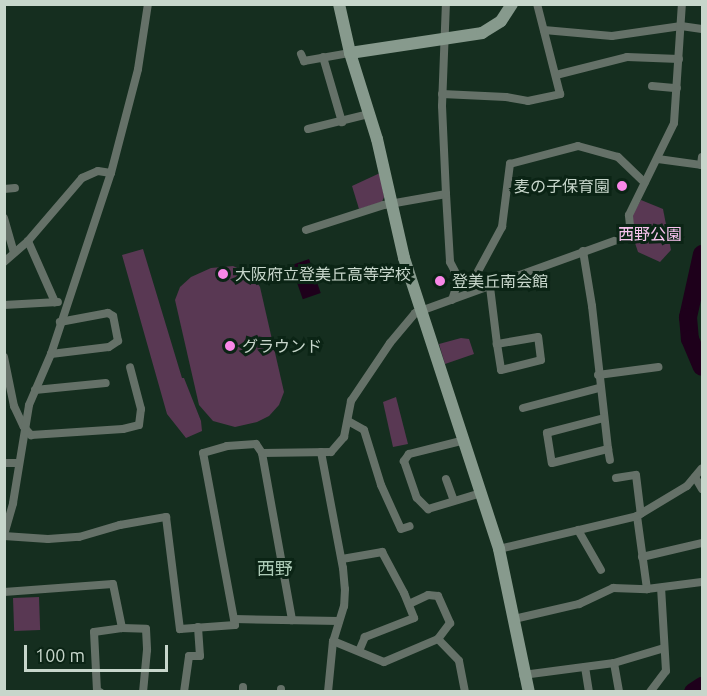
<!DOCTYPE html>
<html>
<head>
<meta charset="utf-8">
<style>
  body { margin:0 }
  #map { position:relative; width:707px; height:696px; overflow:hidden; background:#152e1f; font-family:Ubuntu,"Noto Sans JP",sans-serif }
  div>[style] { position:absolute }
  .green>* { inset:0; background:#593853; transform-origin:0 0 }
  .water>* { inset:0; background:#1e001b; transform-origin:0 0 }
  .river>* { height:18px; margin:-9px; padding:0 9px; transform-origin:9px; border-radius:9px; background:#1e001b }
  .street>* { height:8px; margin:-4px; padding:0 4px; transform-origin:4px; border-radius:4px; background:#657168 }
  .secondary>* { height:12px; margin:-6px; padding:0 6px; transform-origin:6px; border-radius:6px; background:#879a8d }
  .dots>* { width:16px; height:16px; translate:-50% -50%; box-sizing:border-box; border:3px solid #0b2415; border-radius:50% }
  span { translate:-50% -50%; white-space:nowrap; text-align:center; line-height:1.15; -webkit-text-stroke:6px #0b2415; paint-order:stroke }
  .poi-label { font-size:16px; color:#c7d6cb }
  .right { translate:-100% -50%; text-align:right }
  .left { translate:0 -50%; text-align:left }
  .park-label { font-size:16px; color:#f8c3ee }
  .neighbourhood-label { font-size:18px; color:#adcbb7 }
  .frame { position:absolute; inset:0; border:6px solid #c7d6cb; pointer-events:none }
  .scale { position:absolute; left:24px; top:645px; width:144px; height:27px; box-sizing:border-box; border:3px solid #c7d6cb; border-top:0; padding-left:8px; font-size:18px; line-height:21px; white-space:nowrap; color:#c7d6cb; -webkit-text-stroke:4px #0b2415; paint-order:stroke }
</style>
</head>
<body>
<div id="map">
  <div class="green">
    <i style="clip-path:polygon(380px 173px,384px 197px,382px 202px,359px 209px,352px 186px)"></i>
    <i style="clip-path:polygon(641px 200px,663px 209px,671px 250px,660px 262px,638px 252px,633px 237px,632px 215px)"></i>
    <i style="clip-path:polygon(143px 249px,182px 378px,184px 378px,201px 421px,202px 431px,186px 438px,167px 414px,122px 255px)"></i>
    <i style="clip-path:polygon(233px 266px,252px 275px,260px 287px,284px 392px,279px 405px,269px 416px,257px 422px,235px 427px,213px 421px,199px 405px,175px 300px,180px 287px,191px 277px,211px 268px)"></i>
    <i style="clip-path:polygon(461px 338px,469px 339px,474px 354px,445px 364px,439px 344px)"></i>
    <i style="clip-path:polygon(396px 397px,408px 444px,393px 447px,383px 402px)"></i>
    <i style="left:39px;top:597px;width:33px;height:26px;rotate:88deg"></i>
  </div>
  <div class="water">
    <i style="left:309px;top:259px;width:36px;height:19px;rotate:71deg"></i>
  </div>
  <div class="river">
    <i style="left:702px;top:254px;width:65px;rotate:102.5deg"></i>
    <i style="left:688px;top:317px;width:22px;rotate:85deg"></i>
    <i style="left:690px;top:339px;width:30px;rotate:67deg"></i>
    <i style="left:693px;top:692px;width:11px;rotate:-34deg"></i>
  </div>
  <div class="street">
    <i style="left:544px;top:30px;width:68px;rotate:5deg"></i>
    <i style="left:612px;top:36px;width:70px;rotate:-8.2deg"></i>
    <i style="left:681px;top:26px;width:21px;rotate:8deg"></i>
    <i style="left:301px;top:54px;width:8px;rotate:67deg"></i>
    <i style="left:304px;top:61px;width:47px;rotate:-9.9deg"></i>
    <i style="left:323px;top:57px;width:68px;rotate:73.7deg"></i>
    <i style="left:556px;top:75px;width:73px;rotate:-14.2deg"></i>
    <i style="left:627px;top:57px;width:52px;rotate:2.2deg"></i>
    <i style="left:652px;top:86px;width:25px;rotate:5deg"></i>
    <i style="left:442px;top:94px;width:64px;rotate:2.7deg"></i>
    <i style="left:506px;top:97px;width:22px;rotate:10deg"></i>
    <i style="left:528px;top:101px;width:33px;rotate:-12deg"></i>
    <i style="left:560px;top:94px;width:93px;rotate:-104.3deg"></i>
    <i style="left:308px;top:129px;width:63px;rotate:-13.8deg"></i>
    <i style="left:658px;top:159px;width:43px;rotate:7.9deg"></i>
    <i style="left:701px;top:165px;width:8px;rotate:-83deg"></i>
    <i style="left:4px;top:189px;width:11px;rotate:-5deg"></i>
    <i style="left:446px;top:194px;width:68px;rotate:86.6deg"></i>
    <i style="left:450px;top:262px;width:19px;rotate:62deg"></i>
    <i style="left:459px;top:279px;width:3px;rotate:108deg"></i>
    <i style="left:4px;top:218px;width:36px;rotate:74deg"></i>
    <i style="left:306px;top:230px;width:82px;rotate:-17.8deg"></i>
    <i style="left:384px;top:205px;width:63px;rotate:-10.1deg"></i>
    <i style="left:446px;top:194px;width:88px;rotate:-92.6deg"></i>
    <i style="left:442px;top:106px;width:102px;rotate:-87.8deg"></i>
    <i style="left:28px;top:241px;width:67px;rotate:66.1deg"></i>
    <i style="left:583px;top:251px;width:56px;rotate:80.7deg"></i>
    <i style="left:592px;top:306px;width:144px;rotate:83.6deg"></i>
    <i style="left:4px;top:262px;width:32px;rotate:-41deg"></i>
    <i style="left:28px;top:241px;width:83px;rotate:-49.4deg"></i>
    <i style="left:82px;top:178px;width:17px;rotate:-24deg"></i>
    <i style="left:98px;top:171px;width:13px;rotate:9deg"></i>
    <i style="left:490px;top:287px;width:57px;rotate:83deg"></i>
    <i style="left:497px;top:344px;width:26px;rotate:81deg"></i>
    <i style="left:501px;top:370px;width:41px;rotate:-14deg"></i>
    <i style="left:541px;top:360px;width:23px;rotate:-97deg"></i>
    <i style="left:538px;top:337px;width:42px;rotate:170.3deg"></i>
    <i style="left:452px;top:300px;width:19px;rotate:-72deg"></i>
    <i style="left:458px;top:282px;width:19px;rotate:-21deg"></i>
    <i style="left:476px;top:275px;width:55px;rotate:-61.6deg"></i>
    <i style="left:502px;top:227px;width:64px;rotate:-82.8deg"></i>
    <i style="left:510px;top:164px;width:70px;rotate:-14.8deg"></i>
    <i style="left:578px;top:146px;width:41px;rotate:15.4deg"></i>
    <i style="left:618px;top:157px;width:37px;rotate:44deg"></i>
    <i style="left:4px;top:305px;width:54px;rotate:-3.2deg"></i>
    <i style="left:51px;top:354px;width:58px;rotate:-6.9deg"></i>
    <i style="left:109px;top:347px;width:11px;rotate:-34deg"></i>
    <i style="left:118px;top:341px;width:25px;rotate:-101deg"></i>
    <i style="left:113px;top:316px;width:6px;rotate:-149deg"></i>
    <i style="left:108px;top:313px;width:49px;rotate:169.4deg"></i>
    <i style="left:4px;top:357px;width:50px;rotate:78.5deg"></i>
    <i style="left:14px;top:406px;width:23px;rotate:65deg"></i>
    <i style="left:24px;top:427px;width:11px;rotate:49deg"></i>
    <i style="left:31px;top:435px;width:92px;rotate:-3.7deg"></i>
    <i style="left:123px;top:429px;width:16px;rotate:-14deg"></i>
    <i style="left:139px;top:425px;width:16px;rotate:-83deg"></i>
    <i style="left:141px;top:409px;width:43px;rotate:-104.7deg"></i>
    <i style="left:598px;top:375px;width:61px;rotate:-7.6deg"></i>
    <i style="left:35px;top:390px;width:71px;rotate:-5.6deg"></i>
    <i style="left:523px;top:408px;width:79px;rotate:-14.7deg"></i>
    <i style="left:604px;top:418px;width:59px;rotate:165.3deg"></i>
    <i style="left:547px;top:433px;width:30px;rotate:81deg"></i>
    <i style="left:552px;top:463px;width:58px;rotate:-14deg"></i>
    <i style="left:608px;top:449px;width:11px;rotate:80deg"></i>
    <i style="left:348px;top:421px;width:18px;rotate:29deg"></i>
    <i style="left:364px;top:430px;width:58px;rotate:72.8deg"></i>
    <i style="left:381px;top:485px;width:48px;rotate:65.6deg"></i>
    <i style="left:401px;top:529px;width:9px;rotate:-18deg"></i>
    <i style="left:465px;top:440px;width:58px;rotate:166deg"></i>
    <i style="left:409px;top:454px;width:9px;rotate:126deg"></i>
    <i style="left:404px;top:461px;width:39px;rotate:71deg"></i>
    <i style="left:417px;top:498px;width:16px;rotate:45deg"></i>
    <i style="left:428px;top:509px;width:55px;rotate:-16.8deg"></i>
    <i style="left:321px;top:452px;width:118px;rotate:79.3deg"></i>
    <i style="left:343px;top:568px;width:21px;rotate:85deg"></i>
    <i style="left:345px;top:589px;width:17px;rotate:93deg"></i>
    <i style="left:344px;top:606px;width:37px;rotate:107deg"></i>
    <i style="left:333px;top:641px;width:51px;rotate:95.6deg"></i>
    <i style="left:262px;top:453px;width:170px;rotate:79.8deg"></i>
    <i style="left:4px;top:463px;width:13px"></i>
    <i style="left:695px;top:477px;width:14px;rotate:60deg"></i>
    <i style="left:616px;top:478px;width:20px;rotate:-9deg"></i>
    <i style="left:636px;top:475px;width:39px;rotate:83deg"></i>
    <i style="left:446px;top:479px;width:23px;rotate:70deg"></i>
    <i style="left:637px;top:516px;width:74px;rotate:82.2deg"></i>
    <i style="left:647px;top:589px;width:55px;rotate:-7.3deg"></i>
    <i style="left:578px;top:530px;width:46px;rotate:60.1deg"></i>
    <i style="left:4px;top:535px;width:33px;rotate:-74deg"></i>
    <i style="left:13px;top:503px;width:99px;rotate:-80.7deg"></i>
    <i style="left:29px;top:405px;width:56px;rotate:-66.7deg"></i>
    <i style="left:51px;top:354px;width:191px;rotate:-71.7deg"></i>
    <i style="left:111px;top:173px;width:107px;rotate:-75.4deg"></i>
    <i style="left:138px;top:69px;width:66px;rotate:-81.3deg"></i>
    <i style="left:4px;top:536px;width:44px;rotate:3.9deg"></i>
    <i style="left:48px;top:539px;width:31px;rotate:-4deg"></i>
    <i style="left:79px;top:537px;width:43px;rotate:-16.3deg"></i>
    <i style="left:120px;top:525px;width:47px;rotate:-9.9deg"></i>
    <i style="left:166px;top:517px;width:113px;rotate:82.9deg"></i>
    <i style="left:180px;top:629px;width:55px;rotate:-4.2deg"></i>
    <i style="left:235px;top:625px;width:175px;rotate:-100.5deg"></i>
    <i style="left:203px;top:453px;width:25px;rotate:-16deg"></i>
    <i style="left:227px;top:446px;width:29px;rotate:-4deg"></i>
    <i style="left:256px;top:444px;width:11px;rotate:56deg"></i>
    <i style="left:262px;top:453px;width:69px;rotate:-0.8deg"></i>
    <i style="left:331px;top:452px;width:20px;rotate:-49deg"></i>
    <i style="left:344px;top:437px;width:37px;rotate:-79deg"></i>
    <i style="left:351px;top:401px;width:70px;rotate:-56.1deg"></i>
    <i style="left:390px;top:343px;width:39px;rotate:-50deg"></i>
    <i style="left:415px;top:313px;width:230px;rotate:-19.9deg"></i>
    <i style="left:631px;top:235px;width:20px;rotate:-96deg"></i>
    <i style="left:629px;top:215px;width:102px;rotate:-63.9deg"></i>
    <i style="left:674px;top:123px;width:119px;rotate:-86.2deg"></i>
    <i style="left:499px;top:549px;width:142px;rotate:-13.4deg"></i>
    <i style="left:637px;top:516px;width:58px;rotate:-31deg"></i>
    <i style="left:687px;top:486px;width:23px;rotate:-50deg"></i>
    <i style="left:642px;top:557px;width:62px;rotate:-13.1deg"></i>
    <i style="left:342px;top:559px;width:41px;rotate:-9.9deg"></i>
    <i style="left:382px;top:552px;width:47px;rotate:61.8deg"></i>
    <i style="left:404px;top:593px;width:27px;rotate:68deg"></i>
    <i style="left:414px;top:618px;width:53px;rotate:158.8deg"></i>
    <i style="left:365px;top:637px;width:15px;rotate:113deg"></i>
    <i style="left:4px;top:592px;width:109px;rotate:-4.2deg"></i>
    <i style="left:113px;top:584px;width:45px;rotate:78.4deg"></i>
    <i style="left:409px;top:604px;width:21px;rotate:-25deg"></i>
    <i style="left:428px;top:595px;width:10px;rotate:6deg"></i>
    <i style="left:438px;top:596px;width:30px;rotate:66deg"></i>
    <i style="left:450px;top:623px;width:20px;rotate:127deg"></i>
    <i style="left:234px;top:619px;width:105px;rotate:1.1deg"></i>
    <i style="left:514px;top:619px;width:67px;rotate:-13deg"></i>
    <i style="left:579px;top:604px;width:38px;rotate:-25deg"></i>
    <i style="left:613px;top:588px;width:34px;rotate:2deg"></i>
    <i style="left:333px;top:641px;width:55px;rotate:22.4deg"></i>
    <i style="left:384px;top:662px;width:59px;rotate:-23.1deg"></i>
    <i style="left:438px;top:639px;width:30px;rotate:46deg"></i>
    <i style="left:459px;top:661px;width:32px;rotate:79deg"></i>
    <i style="left:614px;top:663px;width:29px;rotate:80deg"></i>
    <i style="left:585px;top:667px;width:25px;rotate:81deg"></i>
    <i style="left:523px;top:675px;width:92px;rotate:-7.5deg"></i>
    <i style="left:614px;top:663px;width:52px;rotate:-16.7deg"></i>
    <i style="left:243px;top:687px;width:5px;rotate:90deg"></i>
    <i style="left:281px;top:689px;width:3px;rotate:90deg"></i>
    <i style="left:100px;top:692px;width:3px;rotate:-162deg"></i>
    <i style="left:97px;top:691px;width:59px;rotate:-92.9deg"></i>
    <i style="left:94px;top:632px;width:28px;rotate:-8deg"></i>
    <i style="left:122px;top:628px;width:24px;rotate:2deg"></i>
    <i style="left:146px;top:629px;width:21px;rotate:87deg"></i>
    <i style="left:147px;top:650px;width:42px;rotate:95.4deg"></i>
    <i style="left:184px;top:692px;width:36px;rotate:-82deg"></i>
    <i style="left:189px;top:656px;width:11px"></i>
    <i style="left:200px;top:656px;width:29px;rotate:-94deg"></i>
    <i style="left:650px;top:692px;width:26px;rotate:-53deg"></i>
    <i style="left:666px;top:671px;width:83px;rotate:-93.4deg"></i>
  </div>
  <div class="secondary">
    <i style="left:339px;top:4px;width:50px;rotate:77.3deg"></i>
    <i style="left:350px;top:53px;width:90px;rotate:72.6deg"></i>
    <i style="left:377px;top:139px;width:122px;rotate:77.2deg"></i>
    <i style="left:404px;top:258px;width:306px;rotate:71.9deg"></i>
    <i style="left:499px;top:549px;width:146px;rotate:78.2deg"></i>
    <i style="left:350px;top:53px;width:134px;rotate:-8.6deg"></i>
    <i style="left:482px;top:33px;width:22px;rotate:-32deg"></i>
    <i style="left:501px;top:21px;width:20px;rotate:-57deg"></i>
  </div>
  <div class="dots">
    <i style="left:622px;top:186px;background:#f987e8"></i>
    <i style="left:223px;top:274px;background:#f987e8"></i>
    <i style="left:440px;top:281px;background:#f987e8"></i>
    <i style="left:230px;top:346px;background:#f987e8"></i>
  </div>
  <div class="poi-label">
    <span class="right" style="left:610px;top:186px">麦の子保育園</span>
    <span class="left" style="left:235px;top:274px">大阪府立登美丘高等学校</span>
    <span class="left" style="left:452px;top:281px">登美丘南会館</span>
    <span class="left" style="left:242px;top:346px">グラウンド</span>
  </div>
  <div class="park-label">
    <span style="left:650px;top:234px">西野公園</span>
  </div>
  <div class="neighbourhood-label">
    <span style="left:275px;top:568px">西野</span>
  </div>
  <div class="frame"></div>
  <div class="scale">100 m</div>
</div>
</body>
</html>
